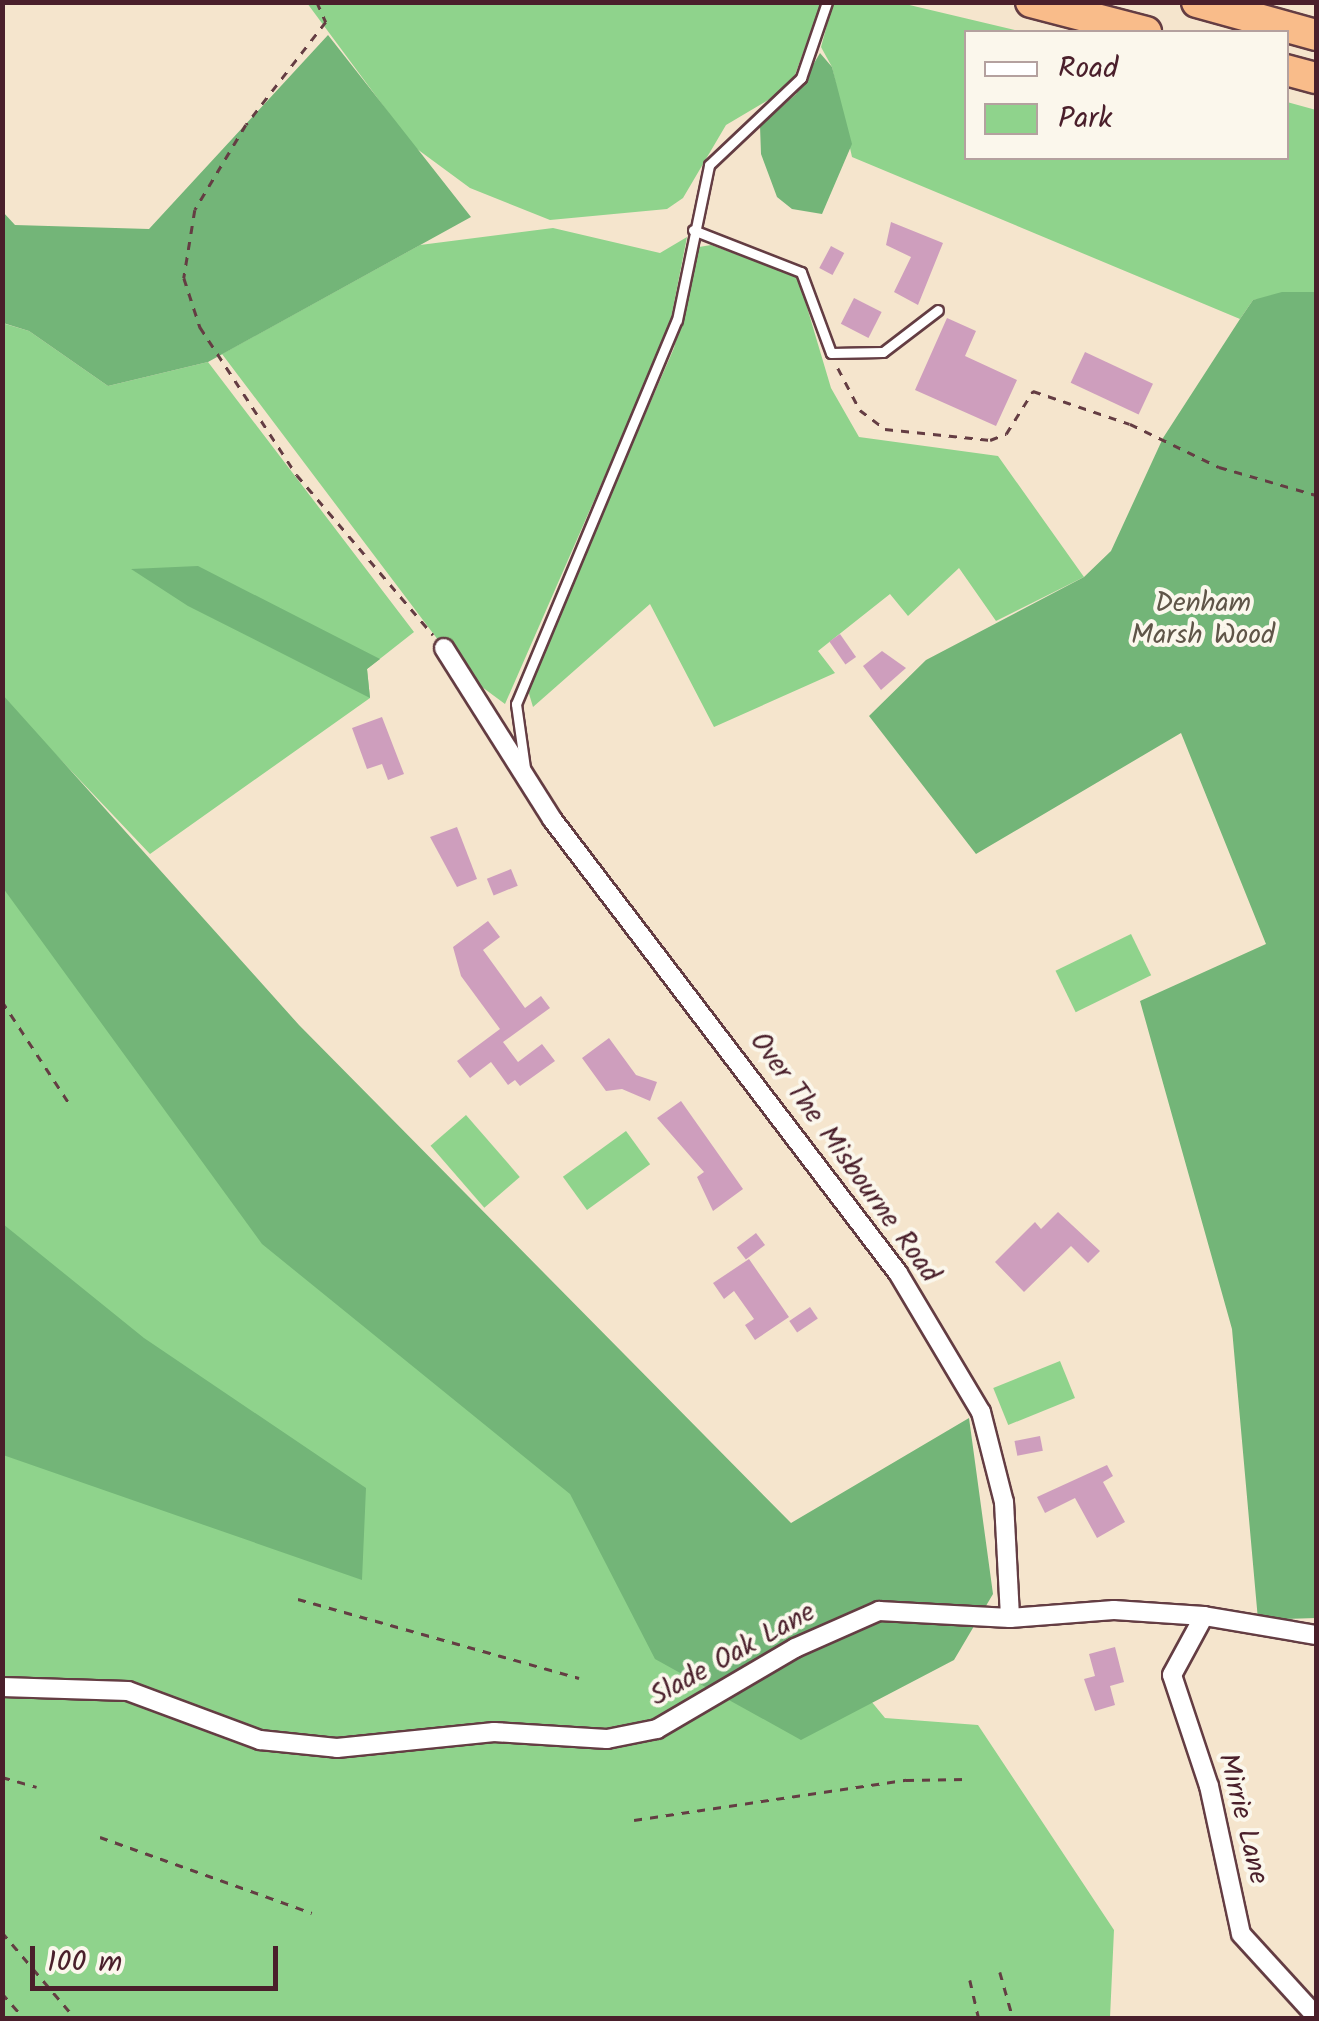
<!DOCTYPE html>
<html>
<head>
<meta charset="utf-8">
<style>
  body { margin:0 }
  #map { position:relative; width:1319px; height:2021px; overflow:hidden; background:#f5e5cd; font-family:Kalam,sans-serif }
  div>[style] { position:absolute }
  .green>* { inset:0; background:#8fd38c; transform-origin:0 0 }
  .forest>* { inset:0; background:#73b578 }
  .building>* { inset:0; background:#ce9ebd; transform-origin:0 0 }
  .path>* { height:2.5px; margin-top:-1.25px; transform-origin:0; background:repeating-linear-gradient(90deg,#643d43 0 8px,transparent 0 16px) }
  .roads { filter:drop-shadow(2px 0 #643d43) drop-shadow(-2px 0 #643d43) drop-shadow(0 2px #643d43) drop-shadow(0 -2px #643d43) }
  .lane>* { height:9px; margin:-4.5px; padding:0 4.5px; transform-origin:4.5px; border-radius:4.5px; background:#fff }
  .street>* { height:18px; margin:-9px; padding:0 9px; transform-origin:9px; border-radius:9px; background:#fff }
  .highway>* { height:30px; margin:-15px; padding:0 15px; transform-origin:15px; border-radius:15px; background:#f9bc8a }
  span { translate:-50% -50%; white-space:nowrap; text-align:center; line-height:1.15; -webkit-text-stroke:8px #fbf7ec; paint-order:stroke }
  .park-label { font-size:28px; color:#5f5548 }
  .street-label { font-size:28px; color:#4a1f2b }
  .frame { position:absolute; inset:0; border:5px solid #4a1f2b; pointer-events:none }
  .legend { position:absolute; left:964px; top:30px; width:325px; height:130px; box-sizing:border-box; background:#fbf7ec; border:2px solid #b4a19f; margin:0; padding:12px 18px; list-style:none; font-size:30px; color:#4a1f2b }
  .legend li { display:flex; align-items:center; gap:20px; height:50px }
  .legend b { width:50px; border:2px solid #b4a19f }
  .scale { position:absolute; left:30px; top:1946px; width:248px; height:45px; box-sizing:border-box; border:5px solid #4a1f2b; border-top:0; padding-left:12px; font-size:30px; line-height:35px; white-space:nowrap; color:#4a1f2b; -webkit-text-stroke:8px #fbf7ec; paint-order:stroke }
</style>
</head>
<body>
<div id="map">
  <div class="green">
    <i style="clip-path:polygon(307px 3px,821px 3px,795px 75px,775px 96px,726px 125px,683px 198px,667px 209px,550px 220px,470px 188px,413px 146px)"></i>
    <i style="clip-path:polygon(833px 3px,901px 3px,1023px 32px,966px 32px,966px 158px,1286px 158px,1287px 102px,1316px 110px,1316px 292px,1253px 300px,1240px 319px,852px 157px,832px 67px,821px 47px)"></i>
    <i style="clip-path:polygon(553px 228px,660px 253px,687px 237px,669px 329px,505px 704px,463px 673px,222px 354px,420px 245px)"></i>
    <i style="clip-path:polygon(711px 245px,798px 277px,831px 388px,859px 437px,998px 456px,1084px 577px,996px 621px,959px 568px,908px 616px,890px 594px,818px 651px,835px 673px,714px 727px,650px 604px,533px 707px,527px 687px,674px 348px,699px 247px)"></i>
    <i style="clip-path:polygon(2px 323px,29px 331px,108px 386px,208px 362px,414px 632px,367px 669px,370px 698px,150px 854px,3px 699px)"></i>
    <i style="clip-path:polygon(2px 711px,520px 1275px,885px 1718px,978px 1725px,1114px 1930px,1110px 2018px,3px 2018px)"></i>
    <i style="left:1131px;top:934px;width:46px;height:84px;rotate:64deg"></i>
    <i style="left:466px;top:1115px;width:82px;height:47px;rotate:49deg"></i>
    <i style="left:626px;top:1131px;width:41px;height:78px;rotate:54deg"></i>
    <i style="left:1060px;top:1361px;width:40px;height:72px;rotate:68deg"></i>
  </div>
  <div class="forest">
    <i style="clip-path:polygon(328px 35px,471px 217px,208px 362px,108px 386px,29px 331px,3px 323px,3px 212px,15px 225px,149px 229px)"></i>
    <i style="clip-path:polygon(820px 53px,832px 67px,852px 144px,822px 214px,792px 209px,777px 197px,761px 154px,760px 126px,796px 94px)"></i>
    <i style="clip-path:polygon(1282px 292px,1316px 292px,1316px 1618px,1258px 1620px,1232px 1329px,1140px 1001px,1266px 944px,1181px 733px,976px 854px,869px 716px,926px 660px,1084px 577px,1111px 551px,1163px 438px,1240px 319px,1253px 300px)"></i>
    <i style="clip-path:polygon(198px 566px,380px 659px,367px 669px,370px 698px,188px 606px,131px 569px)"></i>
    <i style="clip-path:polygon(2px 694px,299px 1025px,791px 1523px,969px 1418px,993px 1594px,954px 1660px,801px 1740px,655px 1659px,570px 1494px,262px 1244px,3px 888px)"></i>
    <i style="clip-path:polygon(3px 1224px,144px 1338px,366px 1488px,362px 1580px,3px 1455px)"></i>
  </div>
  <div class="building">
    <i style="clip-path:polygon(891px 222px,943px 243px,918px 305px,894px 292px,911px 257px,886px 245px)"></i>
    <i style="left:831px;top:246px;width:15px;height:25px;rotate:28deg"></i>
    <i style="left:854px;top:298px;width:31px;height:29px;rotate:27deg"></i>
    <i style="clip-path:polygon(947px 318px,976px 331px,965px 356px,1017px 380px,996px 426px,915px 390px)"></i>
    <i style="left:1085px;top:352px;width:75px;height:34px;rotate:25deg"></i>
    <i style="left:840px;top:634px;width:28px;height:13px;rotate:55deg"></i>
    <i style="clip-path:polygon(882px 651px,906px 668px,881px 690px,863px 666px)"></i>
    <i style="clip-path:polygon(382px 717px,404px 774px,388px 780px,382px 764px,367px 769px,352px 728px)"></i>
    <i style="clip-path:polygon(457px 827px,477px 879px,457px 887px,430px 837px)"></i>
    <i style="left:511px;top:869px;width:18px;height:26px;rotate:68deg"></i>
    <i style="clip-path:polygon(488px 921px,500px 937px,483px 950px,525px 1008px,541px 996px,550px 1008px,503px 1042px,518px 1062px,542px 1044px,555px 1061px,520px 1086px,515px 1080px,508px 1085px,491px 1062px,470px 1078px,457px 1061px,500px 1029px,461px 976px,453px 947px)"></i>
    <i style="clip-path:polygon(609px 1038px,636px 1075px,657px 1082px,650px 1101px,622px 1089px,606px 1091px,582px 1058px)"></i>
    <i style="clip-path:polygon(681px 1101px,743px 1189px,713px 1211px,697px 1177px,704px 1172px,657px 1118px)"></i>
    <i style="clip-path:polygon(1058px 1212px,1100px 1251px,1088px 1263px,1071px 1246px,1024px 1292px,995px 1262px,1035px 1222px,1041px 1229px)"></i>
    <i style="left:756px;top:1233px;width:15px;height:24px;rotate:53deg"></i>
    <i style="clip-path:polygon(749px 1259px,789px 1317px,755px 1340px,745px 1325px,754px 1319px,734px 1291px,724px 1299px,713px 1283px)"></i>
    <i style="left:810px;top:1307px;width:14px;height:25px;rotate:56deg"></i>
    <i style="left:1040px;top:1436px;width:15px;height:26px;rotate:79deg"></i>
    <i style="clip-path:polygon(1107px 1465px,1113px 1476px,1103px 1482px,1125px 1522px,1097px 1538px,1075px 1498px,1045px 1513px,1037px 1497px)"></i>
    <i style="clip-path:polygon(1115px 1647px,1124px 1682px,1110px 1686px,1115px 1705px,1095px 1711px,1084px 1679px,1095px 1676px,1089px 1654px)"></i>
  </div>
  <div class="path">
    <i style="left:317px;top:2px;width:22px;rotate:66deg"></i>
    <i style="left:326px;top:22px;width:130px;rotate:127.8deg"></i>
    <i style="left:246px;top:125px;width:99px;rotate:121deg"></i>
    <i style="left:195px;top:210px;width:69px;rotate:99.2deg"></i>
    <i style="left:184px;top:278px;width:52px;rotate:71.9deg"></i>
    <i style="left:200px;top:327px;width:177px;rotate:56.8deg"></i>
    <i style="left:297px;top:475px;width:210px;rotate:49.6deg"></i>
    <i style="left:838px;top:368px;width:47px;rotate:62.4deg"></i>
    <i style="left:860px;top:410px;width:31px;rotate:37deg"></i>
    <i style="left:885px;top:429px;width:106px;rotate:6deg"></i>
    <i style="left:990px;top:440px;width:17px;rotate:-21deg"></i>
    <i style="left:1006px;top:434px;width:51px;rotate:-57.9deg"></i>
    <i style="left:1033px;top:391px;width:102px;rotate:18.8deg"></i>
    <i style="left:1130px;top:424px;width:99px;rotate:25.8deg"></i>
    <i style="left:1219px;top:467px;width:101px;rotate:16.1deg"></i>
    <i style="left:2px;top:1001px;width:122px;rotate:56.7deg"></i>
    <i style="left:298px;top:1599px;width:292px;rotate:15.7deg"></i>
    <i style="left:2px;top:1777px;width:36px;rotate:16deg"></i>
    <i style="left:634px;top:1820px;width:275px;rotate:-8.4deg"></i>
    <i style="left:906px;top:1780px;width:60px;rotate:-1deg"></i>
    <i style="left:100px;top:1837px;width:225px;rotate:19.7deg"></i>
    <i style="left:2px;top:1932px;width:113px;rotate:49.7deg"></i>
    <i style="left:1000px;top:1972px;width:48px;rotate:74.2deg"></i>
    <i style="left:970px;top:1980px;width:39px;rotate:77deg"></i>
    <i style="left:2px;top:1993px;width:33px;rotate:49deg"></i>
  </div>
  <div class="roads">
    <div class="lane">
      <i style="left:693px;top:230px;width:116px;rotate:21.3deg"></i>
      <i style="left:801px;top:272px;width:86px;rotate:69.7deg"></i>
      <i style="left:831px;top:353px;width:52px;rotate:-1.1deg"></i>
      <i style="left:883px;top:352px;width:69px;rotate:-37.4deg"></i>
      <i style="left:525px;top:768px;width:65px;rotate:-98deg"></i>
      <i style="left:516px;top:704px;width:416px;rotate:-67.3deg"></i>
      <i style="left:677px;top:320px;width:158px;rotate:-78.3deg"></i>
      <i style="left:709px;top:165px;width:127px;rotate:-43.4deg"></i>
      <i style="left:801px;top:78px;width:80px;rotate:-71.1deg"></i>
    </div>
    <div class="street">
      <i style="left:444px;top:648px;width:202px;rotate:57.7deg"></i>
      <i style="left:552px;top:819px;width:571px;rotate:52.69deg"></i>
      <i style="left:898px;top:1273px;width:162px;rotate:59.2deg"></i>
      <i style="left:981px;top:1412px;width:93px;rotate:75.7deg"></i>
      <i style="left:1004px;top:1502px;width:116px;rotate:87deg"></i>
      <i style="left:1204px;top:1616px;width:67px;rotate:118.5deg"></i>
      <i style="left:1172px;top:1675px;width:117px;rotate:71.6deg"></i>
      <i style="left:1209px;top:1786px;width:151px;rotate:77.8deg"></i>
      <i style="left:1241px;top:1934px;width:111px;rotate:47.6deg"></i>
      <i style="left:2px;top:1687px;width:126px;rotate:1.8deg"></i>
      <i style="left:128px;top:1691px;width:141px;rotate:20.4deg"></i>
      <i style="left:260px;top:1740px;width:77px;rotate:5.9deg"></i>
      <i style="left:337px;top:1748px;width:158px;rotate:-5.8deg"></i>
      <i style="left:494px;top:1732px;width:113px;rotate:3.5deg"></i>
      <i style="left:607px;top:1739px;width:51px;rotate:-11.3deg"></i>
      <i style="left:657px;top:1729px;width:160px;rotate:-30.4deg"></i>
      <i style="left:795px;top:1648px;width:92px;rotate:-23.8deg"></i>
      <i style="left:879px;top:1611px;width:131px;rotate:3.1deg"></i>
      <i style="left:1010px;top:1618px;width:104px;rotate:-4.4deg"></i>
      <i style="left:1114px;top:1610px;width:90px;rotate:3.8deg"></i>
      <i style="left:1204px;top:1616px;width:114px;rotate:9.6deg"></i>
    </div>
    <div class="highway">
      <i style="left:1031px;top:2px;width:119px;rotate:14.6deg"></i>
      <i style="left:1197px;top:2px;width:123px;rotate:15.5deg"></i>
      <i style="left:1286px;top:70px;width:31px;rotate:15deg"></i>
    </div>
  </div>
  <div class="park-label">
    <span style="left:1203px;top:620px">Denham<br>Marsh Wood</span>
  </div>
  <div class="street-label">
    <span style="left:844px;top:1158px;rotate:54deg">Over The Misbourne Road</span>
    <span style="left:733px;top:1655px;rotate:-29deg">Slade Oak Lane</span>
    <span style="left:1242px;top:1819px;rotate:76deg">Mirrie Lane</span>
  </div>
  <div class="frame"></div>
  <ul class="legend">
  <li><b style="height:12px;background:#fff"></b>Road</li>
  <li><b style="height:28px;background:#8fd38c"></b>Park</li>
  </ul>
  <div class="scale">100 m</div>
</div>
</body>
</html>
